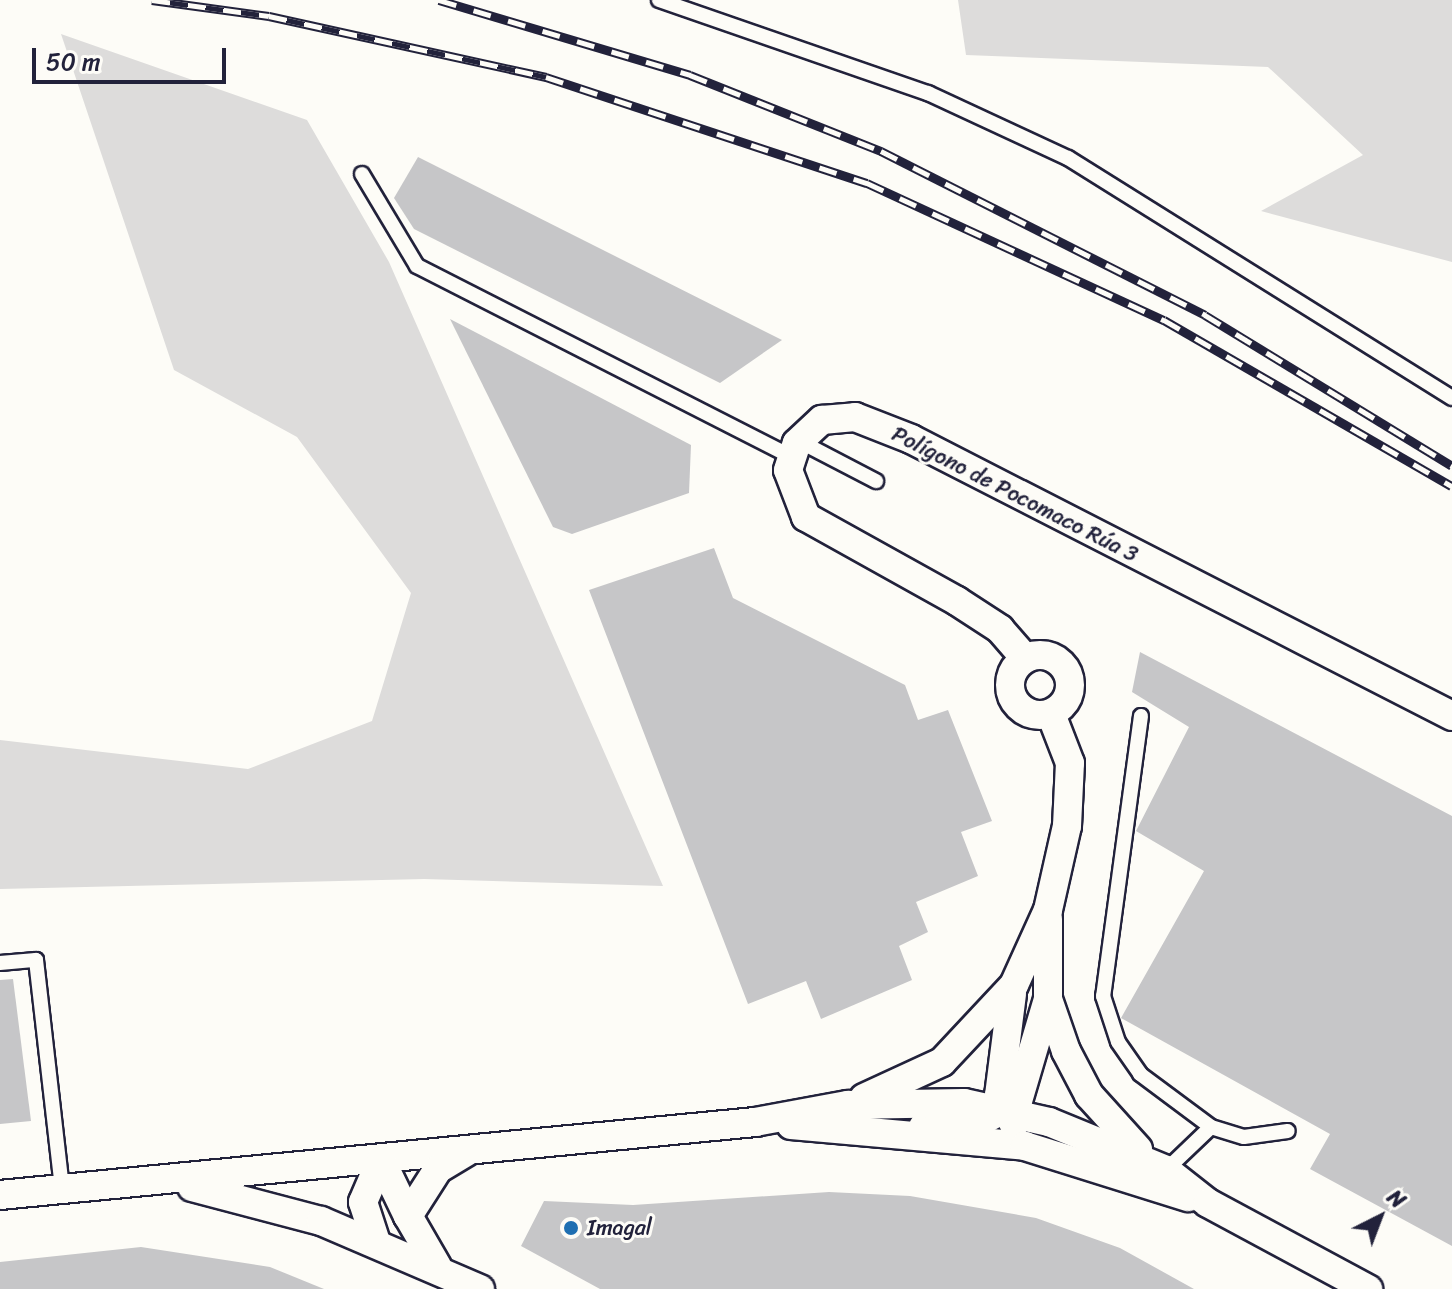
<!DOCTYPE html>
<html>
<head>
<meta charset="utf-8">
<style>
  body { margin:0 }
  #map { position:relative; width:1452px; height:1289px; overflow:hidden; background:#fdfcf7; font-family:Sriracha,sans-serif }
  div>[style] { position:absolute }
  .green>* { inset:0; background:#dddcdb }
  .building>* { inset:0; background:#c6c6c8 }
  .roads { filter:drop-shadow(2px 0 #22223b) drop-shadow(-2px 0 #22223b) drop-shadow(0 2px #22223b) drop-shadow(0 -2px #22223b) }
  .service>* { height:14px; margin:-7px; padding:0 7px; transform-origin:7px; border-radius:7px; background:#fdfcf7 }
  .minor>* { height:28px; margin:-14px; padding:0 14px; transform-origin:14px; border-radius:14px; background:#fdfcf7 }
  .minor>.ring { margin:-14px; padding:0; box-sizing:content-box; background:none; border:28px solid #fdfcf7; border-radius:50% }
  .rail>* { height:9px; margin-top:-4.5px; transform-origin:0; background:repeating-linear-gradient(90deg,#fdfcf7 0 18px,#22223b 0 36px); box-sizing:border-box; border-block:2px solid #22223b }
  .dots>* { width:22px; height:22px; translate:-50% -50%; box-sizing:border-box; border:4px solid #fdfcf7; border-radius:50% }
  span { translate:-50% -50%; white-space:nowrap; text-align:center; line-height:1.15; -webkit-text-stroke:6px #fdfcf7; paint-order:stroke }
  .street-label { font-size:22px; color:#22223b }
  .poi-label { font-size:22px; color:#22223b }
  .left { translate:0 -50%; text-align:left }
  .north { position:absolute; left:1340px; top:1177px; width:80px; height:80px; -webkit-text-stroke:6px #fdfcf7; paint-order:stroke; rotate:42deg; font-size:22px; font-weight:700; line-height:32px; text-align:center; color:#22223b }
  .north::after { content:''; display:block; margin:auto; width:28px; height:36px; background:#22223b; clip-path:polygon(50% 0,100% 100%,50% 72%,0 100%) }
  .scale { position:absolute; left:32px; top:48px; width:194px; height:36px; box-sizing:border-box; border:4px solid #22223b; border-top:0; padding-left:10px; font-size:24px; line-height:28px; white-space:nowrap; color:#22223b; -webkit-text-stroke:6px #fdfcf7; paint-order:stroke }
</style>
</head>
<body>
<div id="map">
  <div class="green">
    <i style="clip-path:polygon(958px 0,1452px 0,1452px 262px,1261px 211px,1363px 155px,1268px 67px,966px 55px)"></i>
    <i style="clip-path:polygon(61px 34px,307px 120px,389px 262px,663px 886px,424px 879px,0 889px,0 740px,248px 769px,372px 721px,411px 593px,297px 437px,174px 370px)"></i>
  </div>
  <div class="building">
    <i style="clip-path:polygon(418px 157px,782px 340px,720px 383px,414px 229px,394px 198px)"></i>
    <i style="clip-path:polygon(450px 319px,691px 445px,689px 493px,572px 534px,553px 527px)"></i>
    <i style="clip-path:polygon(714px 548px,733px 598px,905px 685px,918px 720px,948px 710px,992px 821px,961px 832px,978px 876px,916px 902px,928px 932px,899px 946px,912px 980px,821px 1019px,806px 981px,748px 1004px,589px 590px)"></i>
    <i style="clip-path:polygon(1140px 652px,1452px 816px,1452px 1246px,1310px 1169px,1330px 1134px,1121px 1018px,1204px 871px,1136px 831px,1189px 727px,1132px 692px)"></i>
    <i style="clip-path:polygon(13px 979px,31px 1121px,0 1124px,0 980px)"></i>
    <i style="clip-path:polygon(829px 1192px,910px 1196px,1036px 1218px,1120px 1248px,1194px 1289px,600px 1289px,521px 1246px,544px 1201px,633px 1205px)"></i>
    <i style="clip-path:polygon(141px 1247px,270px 1267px,324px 1289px,0 1289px,0 1262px)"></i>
  </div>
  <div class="roads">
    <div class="service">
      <i style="left:659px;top:0;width:285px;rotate:19.1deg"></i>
      <i style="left:928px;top:93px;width:154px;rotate:24.9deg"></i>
      <i style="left:1068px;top:158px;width:453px;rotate:32deg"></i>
      <i style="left:362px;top:174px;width:107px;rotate:59.1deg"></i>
      <i style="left:417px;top:266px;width:421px;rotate:27deg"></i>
      <i style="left:799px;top:441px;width:87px;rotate:27.5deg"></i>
      <i style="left:1141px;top:716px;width:283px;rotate:97.7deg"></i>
      <i style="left:1103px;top:996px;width:48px;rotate:71.9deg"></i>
      <i style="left:1118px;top:1042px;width:39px;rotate:55deg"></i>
      <i style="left:1140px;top:1074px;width:89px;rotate:36.7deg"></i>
      <i style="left:1211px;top:1127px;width:34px;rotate:17deg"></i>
      <i style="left:1244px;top:1137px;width:44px;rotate:-7.8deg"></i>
      <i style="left:0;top:963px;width:36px;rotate:-5deg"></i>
      <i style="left:36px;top:960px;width:230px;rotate:83.5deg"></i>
      <i style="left:1166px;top:1170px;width:62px;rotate:-43.7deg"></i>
    </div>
    <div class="minor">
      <i class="ring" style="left:1010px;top:655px;width:32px;height:32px"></i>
      <i style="left:1025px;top:658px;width:38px;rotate:-131deg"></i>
      <i style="left:1000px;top:629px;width:51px;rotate:-146.9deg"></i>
      <i style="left:957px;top:601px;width:173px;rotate:-150.9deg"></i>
      <i style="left:806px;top:517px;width:50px;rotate:-111deg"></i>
      <i style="left:788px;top:470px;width:28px;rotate:-72deg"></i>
      <i style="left:797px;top:443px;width:34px;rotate:-43deg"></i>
      <i style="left:822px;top:420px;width:33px;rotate:-5deg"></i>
      <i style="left:855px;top:417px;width:60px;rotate:21.4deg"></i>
      <i style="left:911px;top:439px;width:608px;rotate:27.11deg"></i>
      <i style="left:1048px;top:919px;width:80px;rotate:90deg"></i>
      <i style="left:1048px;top:999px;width:55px;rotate:70.9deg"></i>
      <i style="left:1066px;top:1051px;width:50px;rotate:62.4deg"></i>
      <i style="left:1089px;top:1095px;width:73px;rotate:47.8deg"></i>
      <i style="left:1012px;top:994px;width:102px;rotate:97.3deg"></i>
      <i style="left:999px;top:1095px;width:33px;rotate:63deg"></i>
      <i style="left:864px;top:1098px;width:86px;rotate:-24.8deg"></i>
      <i style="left:942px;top:1062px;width:105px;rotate:-46.9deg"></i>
      <i style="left:1014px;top:985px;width:82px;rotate:-65.6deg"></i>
      <i style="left:1048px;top:910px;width:86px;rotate:-77.3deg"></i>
      <i style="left:1067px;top:826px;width:63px;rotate:-87.3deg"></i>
      <i style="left:1070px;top:763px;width:53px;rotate:-111.2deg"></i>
      <i style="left:791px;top:1125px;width:235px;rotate:5.1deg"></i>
      <i style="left:1025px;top:1146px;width:171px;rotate:17.4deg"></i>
      <i style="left:923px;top:1127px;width:57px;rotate:-5deg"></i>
      <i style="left:980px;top:1122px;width:43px;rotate:-28.9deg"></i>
      <i style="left:1018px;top:1101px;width:106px;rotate:-73.6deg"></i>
      <i style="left:192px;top:1187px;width:133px;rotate:14.8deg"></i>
      <i style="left:321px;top:1221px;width:173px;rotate:23.2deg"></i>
      <i style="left:0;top:1195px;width:759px;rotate:-5.52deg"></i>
      <i style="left:755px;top:1122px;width:95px;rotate:-10.4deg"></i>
      <i style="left:848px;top:1105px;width:116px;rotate:-1deg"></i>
      <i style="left:964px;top:1103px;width:87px;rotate:12.6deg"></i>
      <i style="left:1049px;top:1122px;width:126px;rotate:22.3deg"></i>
      <i style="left:1166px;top:1170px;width:53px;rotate:38.2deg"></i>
      <i style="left:1208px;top:1203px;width:182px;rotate:28.3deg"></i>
      <i style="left:376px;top:1242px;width:42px;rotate:-108deg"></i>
      <i style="left:363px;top:1202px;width:46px;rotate:-66.8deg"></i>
      <i style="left:381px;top:1160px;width:62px;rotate:64.3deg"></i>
      <i style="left:437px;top:1266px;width:58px;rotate:-120.1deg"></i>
      <i style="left:408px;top:1216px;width:56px;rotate:-57.4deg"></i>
      <i style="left:438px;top:1169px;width:33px;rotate:-31deg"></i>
    </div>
  </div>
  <div class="rail">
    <i style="left:152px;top:0;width:118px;rotate:7.8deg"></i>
    <i style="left:269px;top:16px;width:284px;rotate:12.4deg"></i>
    <i style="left:546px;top:77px;width:338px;rotate:18.3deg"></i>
    <i style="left:867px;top:183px;width:327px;rotate:24.8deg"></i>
    <i style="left:1164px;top:320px;width:332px;rotate:30deg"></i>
    <i style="left:439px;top:0;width:262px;rotate:16.6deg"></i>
    <i style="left:690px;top:75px;width:206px;rotate:21.7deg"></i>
    <i style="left:881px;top:151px;width:363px;rotate:26.8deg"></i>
    <i style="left:1205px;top:315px;width:289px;rotate:31.4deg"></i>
  </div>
  <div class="dots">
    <i style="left:571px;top:1228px;background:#1f6fb2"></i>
  </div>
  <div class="street-label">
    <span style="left:1015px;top:494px;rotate:27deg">Polígono de Pocomaco Rúa 3</span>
  </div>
  <div class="poi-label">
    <span class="left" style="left:587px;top:1228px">Imagal</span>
  </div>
  <div class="north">N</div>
  <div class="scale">50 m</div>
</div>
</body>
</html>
